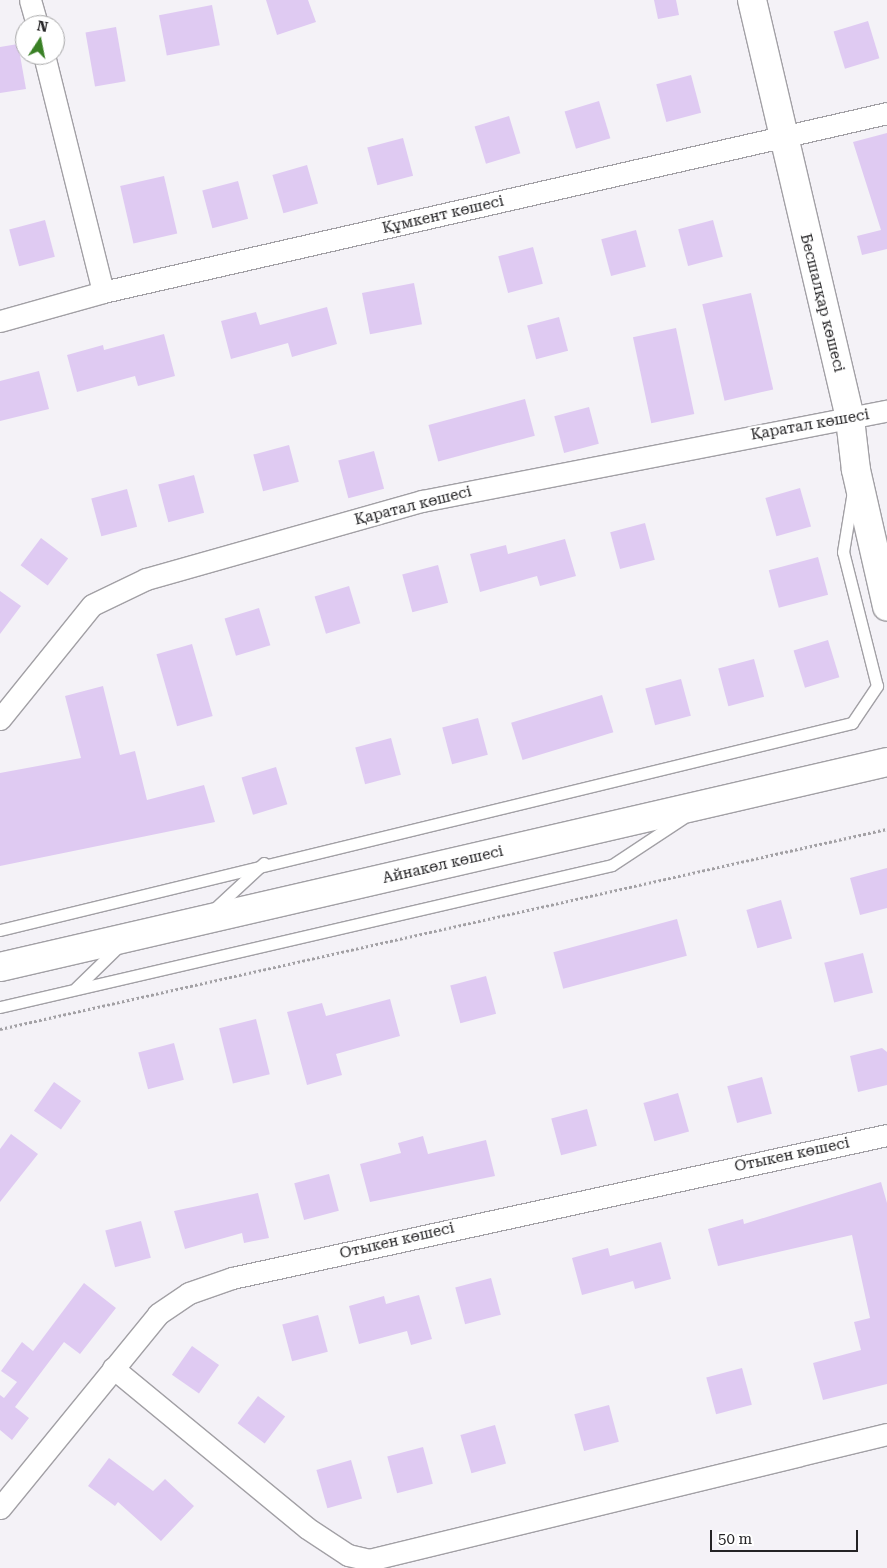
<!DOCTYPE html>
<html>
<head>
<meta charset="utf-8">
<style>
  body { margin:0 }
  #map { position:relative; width:887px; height:1568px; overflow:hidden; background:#f4f2f7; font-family:"Roboto Serif",serif }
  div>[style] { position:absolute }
  .building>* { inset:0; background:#dfcaf2; transform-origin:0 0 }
  .path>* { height:3px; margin-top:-1.5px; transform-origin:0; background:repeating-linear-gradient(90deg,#a3a1a5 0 2.5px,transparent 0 5px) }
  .roads { filter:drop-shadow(1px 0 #a2a0a5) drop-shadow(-1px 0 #a2a0a5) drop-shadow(0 1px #a2a0a5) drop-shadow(0 -1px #a2a0a5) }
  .service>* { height:11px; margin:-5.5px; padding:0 5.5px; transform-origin:5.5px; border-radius:5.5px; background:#fff }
  .minor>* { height:21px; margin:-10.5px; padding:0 10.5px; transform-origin:10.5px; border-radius:10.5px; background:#fff }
  .tertiary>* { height:28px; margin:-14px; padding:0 14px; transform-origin:14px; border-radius:14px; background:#fff }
  .secondary>* { height:28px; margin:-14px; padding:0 14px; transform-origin:14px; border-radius:14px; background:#fff }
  span { translate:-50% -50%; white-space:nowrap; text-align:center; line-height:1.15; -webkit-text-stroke:4.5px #fff; paint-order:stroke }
  .street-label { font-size:15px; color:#242325 }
  .north { position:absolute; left:15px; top:15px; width:50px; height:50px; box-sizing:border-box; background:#fff; border:1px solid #a7a7a8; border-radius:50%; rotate:11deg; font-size:14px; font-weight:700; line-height:20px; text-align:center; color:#242325 }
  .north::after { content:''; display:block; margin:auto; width:18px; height:22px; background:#398025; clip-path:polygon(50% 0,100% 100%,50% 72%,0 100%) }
  .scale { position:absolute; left:710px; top:1530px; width:148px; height:22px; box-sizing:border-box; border:2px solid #242325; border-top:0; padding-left:6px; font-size:15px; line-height:18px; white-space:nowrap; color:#242325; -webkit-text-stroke:4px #fff; paint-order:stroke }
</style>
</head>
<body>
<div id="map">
  <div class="building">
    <i style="clip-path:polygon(266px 0,308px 0,316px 22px,277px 35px)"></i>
    <i style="clip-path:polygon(654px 0,676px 0,679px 15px,658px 19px)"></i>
    <i style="left:212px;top:5px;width:41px;height:54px;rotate:79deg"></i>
    <i style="left:868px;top:21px;width:39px;height:36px;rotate:73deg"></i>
    <i style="left:116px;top:27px;width:55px;height:31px;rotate:80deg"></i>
    <i style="clip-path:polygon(18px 44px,26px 89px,0 93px,0 47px)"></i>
    <i style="left:691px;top:75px;width:39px;height:36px;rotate:75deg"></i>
    <i style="left:599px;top:101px;width:39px;height:36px;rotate:73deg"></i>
    <i style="left:509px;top:116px;width:39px;height:36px;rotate:73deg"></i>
    <i style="clip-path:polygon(887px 133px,887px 249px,862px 255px,857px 236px,881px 230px,853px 142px)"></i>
    <i style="left:403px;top:138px;width:39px;height:37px;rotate:75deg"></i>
    <i style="left:307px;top:165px;width:40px;height:36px;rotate:74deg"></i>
    <i style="left:164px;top:176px;width:59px;height:45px;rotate:77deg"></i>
    <i style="left:238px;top:181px;width:39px;height:37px;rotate:75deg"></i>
    <i style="left:45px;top:220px;width:38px;height:37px;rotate:75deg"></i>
    <i style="left:713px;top:220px;width:38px;height:36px;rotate:75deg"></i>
    <i style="left:636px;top:230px;width:38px;height:36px;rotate:75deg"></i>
    <i style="left:533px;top:247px;width:38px;height:36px;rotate:75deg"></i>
    <i style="left:414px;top:283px;width:42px;height:53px;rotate:79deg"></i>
    <i style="left:751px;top:293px;width:99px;height:50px;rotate:77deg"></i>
    <i style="clip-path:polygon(327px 307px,337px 344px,292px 357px,288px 343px,231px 359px,221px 321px,256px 312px,260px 325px)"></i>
    <i style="left:559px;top:317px;width:35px;height:33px;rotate:75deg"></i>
    <i style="left:676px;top:328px;width:88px;height:44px;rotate:78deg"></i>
    <i style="clip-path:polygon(164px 334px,175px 376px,138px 386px,135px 376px,77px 392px,67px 355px,103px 345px,104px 350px)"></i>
    <i style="clip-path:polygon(39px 371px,49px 409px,0 421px,0 381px)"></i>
    <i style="left:525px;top:399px;width:38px;height:100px;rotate:75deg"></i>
    <i style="left:589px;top:407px;width:38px;height:36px;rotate:75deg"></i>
    <i style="left:289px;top:445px;width:38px;height:37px;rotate:75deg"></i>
    <i style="left:374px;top:451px;width:39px;height:37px;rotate:75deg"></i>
    <i style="left:194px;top:475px;width:39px;height:37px;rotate:75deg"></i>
    <i style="left:800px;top:488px;width:40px;height:36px;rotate:74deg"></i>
    <i style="left:127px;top:489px;width:39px;height:37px;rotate:75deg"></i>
    <i style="left:645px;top:523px;width:38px;height:36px;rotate:75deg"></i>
    <i style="left:41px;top:538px;width:34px;height:34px;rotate:37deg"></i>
    <i style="clip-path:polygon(565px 539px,576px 576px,540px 586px,537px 576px,480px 592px,470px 554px,506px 545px,508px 554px)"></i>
    <i style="left:818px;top:557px;width:39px;height:51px;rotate:75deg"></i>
    <i style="left:438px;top:565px;width:39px;height:37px;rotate:75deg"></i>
    <i style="left:349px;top:586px;width:39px;height:36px;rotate:73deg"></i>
    <i style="clip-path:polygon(0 591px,21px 606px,0 634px)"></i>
    <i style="left:259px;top:608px;width:39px;height:36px;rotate:73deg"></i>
    <i style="left:828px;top:640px;width:39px;height:36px;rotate:73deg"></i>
    <i style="left:192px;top:644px;width:75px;height:37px;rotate:74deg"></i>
    <i style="left:754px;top:659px;width:39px;height:37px;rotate:75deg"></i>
    <i style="left:681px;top:679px;width:38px;height:37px;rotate:75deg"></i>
    <i style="clip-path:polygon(103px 686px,120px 755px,135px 751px,147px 800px,204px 785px,215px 822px,0 866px,0 773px,81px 758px,65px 696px)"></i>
    <i style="left:602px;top:695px;width:39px;height:95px;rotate:73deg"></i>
    <i style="left:478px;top:718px;width:38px;height:37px;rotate:75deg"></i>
    <i style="left:391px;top:738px;width:38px;height:37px;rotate:75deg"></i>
    <i style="left:276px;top:767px;width:39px;height:36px;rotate:73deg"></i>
    <i style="clip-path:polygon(887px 868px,887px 908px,860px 915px,850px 878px)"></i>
    <i style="left:781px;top:900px;width:40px;height:36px;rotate:74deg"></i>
    <i style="left:677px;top:919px;width:38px;height:128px;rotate:75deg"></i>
    <i style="left:863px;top:953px;width:41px;height:40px;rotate:76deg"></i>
    <i style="left:486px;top:976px;width:39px;height:37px;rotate:75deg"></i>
    <i style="clip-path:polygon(390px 999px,400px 1036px,336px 1054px,342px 1075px,307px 1085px,287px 1012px,322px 1003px,326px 1016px)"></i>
    <i style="left:256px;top:1019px;width:57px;height:38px;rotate:76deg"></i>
    <i style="left:174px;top:1043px;width:38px;height:37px;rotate:75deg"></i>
    <i style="clip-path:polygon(882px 1048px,887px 1052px,887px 1085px,858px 1092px,850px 1056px)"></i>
    <i style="left:762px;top:1077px;width:38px;height:36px;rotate:75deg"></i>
    <i style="left:54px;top:1082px;width:33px;height:35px;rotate:35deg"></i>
    <i style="left:678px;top:1093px;width:40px;height:36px;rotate:74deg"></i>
    <i style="left:587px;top:1109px;width:38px;height:37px;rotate:75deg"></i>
    <i style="clip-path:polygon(11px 1134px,38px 1154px,0 1202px,0 1149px)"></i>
    <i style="clip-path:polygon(423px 1136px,428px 1154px,486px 1140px,495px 1176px,370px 1202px,360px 1164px,401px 1153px,398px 1143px)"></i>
    <i style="left:329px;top:1174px;width:38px;height:36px;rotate:75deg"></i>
    <i style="clip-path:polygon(881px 1182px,887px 1203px,887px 1384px,823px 1400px,813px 1363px,861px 1350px,854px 1322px,870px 1318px,852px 1235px,718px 1266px,708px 1229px,743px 1219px,744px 1224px)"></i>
    <i style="clip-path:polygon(258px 1193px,269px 1238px,244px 1243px,242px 1233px,185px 1249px,174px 1211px)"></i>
    <i style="left:141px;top:1221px;width:38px;height:37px;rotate:75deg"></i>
    <i style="clip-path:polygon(661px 1242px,671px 1279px,635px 1289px,633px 1281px,582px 1295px,572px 1258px,608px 1248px,610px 1256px)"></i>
    <i style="left:491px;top:1278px;width:38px;height:37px;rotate:75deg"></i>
    <i style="clip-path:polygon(84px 1283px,116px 1308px,80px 1354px,64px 1342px,15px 1407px,29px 1418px,12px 1440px,0 1430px,0 1395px,4px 1398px,17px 1382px,1px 1371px,22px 1342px,33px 1351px)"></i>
    <i style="clip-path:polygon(419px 1295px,432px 1339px,411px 1345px,407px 1331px,359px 1344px,349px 1306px,384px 1296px,386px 1304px)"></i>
    <i style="left:318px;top:1315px;width:38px;height:37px;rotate:75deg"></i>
    <i style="left:192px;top:1346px;width:33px;height:35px;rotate:35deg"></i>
    <i style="left:742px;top:1368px;width:38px;height:37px;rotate:75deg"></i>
    <i style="left:258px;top:1396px;width:34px;height:34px;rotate:37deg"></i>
    <i style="left:609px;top:1405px;width:38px;height:36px;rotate:75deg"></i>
    <i style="left:495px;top:1425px;width:40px;height:36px;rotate:74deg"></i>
    <i style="left:423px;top:1447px;width:38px;height:37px;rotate:75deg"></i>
    <i style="clip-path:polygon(109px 1458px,153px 1491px,165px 1479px,194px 1506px,161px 1541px,118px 1502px,115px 1506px,88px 1486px)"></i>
    <i style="left:351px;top:1460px;width:40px;height:36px;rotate:74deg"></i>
  </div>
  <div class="path">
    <i style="left:0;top:1029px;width:909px;rotate:-12.71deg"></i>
  </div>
  <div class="roads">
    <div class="service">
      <i style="left:211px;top:912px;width:72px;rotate:-42.8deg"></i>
      <i style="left:0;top:930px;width:877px;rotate:-13.66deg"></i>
      <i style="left:852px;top:723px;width:45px;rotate:-56deg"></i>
      <i style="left:877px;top:686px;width:138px;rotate:-104.2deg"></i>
      <i style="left:843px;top:552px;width:62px;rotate:-80.7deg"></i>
      <i style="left:76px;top:988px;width:60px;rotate:-44.3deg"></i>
      <i style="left:0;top:1007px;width:628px;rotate:-13.06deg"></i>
      <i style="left:612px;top:865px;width:85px;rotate:-33.5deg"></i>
    </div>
    <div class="minor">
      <i style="left:30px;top:0;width:26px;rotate:74deg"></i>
      <i style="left:44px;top:55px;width:244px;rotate:76deg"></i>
      <i style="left:0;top:321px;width:107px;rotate:-15.7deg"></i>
      <i style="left:103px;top:292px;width:804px;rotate:-12.86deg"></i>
      <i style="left:0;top:719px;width:146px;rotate:-51.1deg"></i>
      <i style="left:92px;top:605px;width:60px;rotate:-25.7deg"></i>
      <i style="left:146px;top:579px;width:287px;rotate:-15.8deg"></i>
      <i style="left:422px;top:501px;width:474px;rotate:-11deg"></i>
      <i style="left:113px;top:1368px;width:251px;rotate:39.5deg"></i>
      <i style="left:307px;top:1528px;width:49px;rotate:33.4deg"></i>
      <i style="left:348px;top:1555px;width:22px;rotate:13deg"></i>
      <i style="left:369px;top:1560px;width:533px;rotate:-13.67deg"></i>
      <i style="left:0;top:1508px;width:250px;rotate:-50.8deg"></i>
      <i style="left:158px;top:1314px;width:37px;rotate:-34deg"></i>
      <i style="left:189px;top:1293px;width:46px;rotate:-19.2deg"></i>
      <i style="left:232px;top:1278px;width:670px;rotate:-12.32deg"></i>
    </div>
    <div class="tertiary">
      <i style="left:752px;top:0;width:430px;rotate:76.8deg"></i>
      <i style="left:850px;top:419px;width:51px;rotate:83.3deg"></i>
      <i style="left:856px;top:470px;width:140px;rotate:77.2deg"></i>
    </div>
    <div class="secondary">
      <i style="left:0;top:967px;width:910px;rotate:-13.01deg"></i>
    </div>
  </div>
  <div class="street-label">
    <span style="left:443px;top:215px;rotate:-13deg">Құмкент көшесі</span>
    <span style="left:822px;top:303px;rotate:76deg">Бесшалқар көшесі</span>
    <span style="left:810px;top:425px;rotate:-10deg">Қаратал көшесі</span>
    <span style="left:413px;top:506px;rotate:-14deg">Қаратал көшесі</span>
    <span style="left:443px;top:865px;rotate:-13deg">Айнакөл көшесі</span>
    <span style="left:792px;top:1155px;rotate:-12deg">Отыкен көшесі</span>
    <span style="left:397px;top:1241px;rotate:-13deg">Отыкен көшесі</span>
  </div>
  <div class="north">N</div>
  <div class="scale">50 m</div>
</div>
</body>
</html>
